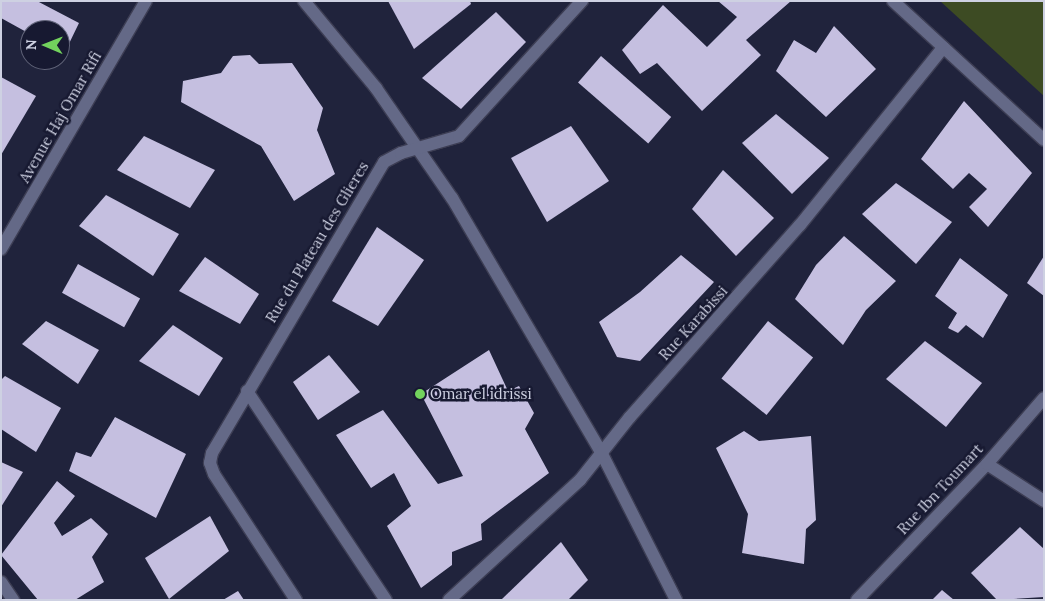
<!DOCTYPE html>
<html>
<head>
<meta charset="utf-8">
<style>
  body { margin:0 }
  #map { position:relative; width:1045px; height:601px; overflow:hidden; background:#20233c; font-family:Lora,serif }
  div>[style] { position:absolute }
  .green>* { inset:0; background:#3d4b23 }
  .building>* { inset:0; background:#c5bfe0; transform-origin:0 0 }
  .roads { filter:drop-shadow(1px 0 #3d3e54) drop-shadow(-1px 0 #3d3e54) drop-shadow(0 1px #3d3e54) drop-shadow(0 -1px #3d3e54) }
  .minor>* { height:12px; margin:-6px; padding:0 6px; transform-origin:6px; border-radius:6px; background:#646987 }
  .dots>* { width:14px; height:14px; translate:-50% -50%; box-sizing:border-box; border:2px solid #171931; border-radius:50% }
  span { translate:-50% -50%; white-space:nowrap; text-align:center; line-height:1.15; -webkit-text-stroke:5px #171931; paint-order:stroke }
  .street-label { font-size:15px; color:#ced1e2 }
  .poi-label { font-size:15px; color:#ced1e2 }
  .left { translate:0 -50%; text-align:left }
  .frame { position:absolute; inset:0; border:2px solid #ced1e2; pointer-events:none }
  .north { position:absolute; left:20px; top:20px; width:50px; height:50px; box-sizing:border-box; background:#171931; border:1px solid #606378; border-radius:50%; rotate:271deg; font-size:14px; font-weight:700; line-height:20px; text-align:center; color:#ced1e2 }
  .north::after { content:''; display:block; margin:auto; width:18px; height:22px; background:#72d25d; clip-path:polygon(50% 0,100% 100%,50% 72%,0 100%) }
</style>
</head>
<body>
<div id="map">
  <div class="green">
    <i style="clip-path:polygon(940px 1px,1044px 1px,1044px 96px)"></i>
  </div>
  <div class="building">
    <i style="clip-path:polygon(1px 1px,37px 1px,79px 23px,64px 54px,60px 52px,60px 30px,30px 30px,30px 34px,1px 18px)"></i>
    <i style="clip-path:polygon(388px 1px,470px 1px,471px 4px,414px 49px)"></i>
    <i style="clip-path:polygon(718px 1px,791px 1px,746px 40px,761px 55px,702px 111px,657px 63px,640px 74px,622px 50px,663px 5px,707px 47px,737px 17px)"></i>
    <i style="clip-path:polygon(496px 12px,526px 42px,461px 109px,422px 78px)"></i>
    <i style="clip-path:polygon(834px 26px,876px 69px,826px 117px,776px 71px,794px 40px,816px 53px)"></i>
    <i style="clip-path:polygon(250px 55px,259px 64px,292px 63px,323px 108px,317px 130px,335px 174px,294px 201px,261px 146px,181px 102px,183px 81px,221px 73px,233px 56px)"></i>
    <i style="left:601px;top:56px;width:93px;height:35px;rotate:41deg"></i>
    <i style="clip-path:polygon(1px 77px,36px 96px,1px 155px)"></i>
    <i style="clip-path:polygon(964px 101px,1032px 173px,988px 227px,969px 207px,987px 189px,969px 173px,953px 189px,921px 159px)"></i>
    <i style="clip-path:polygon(776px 114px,829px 158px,792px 194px,742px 143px)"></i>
    <i style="clip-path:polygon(571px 126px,609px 181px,547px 222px,511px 158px)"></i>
    <i style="clip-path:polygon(144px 136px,215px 170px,190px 208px,117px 170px)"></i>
    <i style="clip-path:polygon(723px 170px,774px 218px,736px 256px,692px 209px)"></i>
    <i style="clip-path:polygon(896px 183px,952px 222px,916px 264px,862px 214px)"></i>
    <i style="clip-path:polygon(106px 195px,179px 234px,153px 276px,79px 226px)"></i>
    <i style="clip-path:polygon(377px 227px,424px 260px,378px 326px,332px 301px)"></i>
    <i style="clip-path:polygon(844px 236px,896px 281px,866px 310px,843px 345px,795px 299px,816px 265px)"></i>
    <i style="clip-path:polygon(681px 255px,714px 282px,640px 361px,617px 357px,599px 322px,640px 292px)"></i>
    <i style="clip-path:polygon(1044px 256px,1044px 296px,1027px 283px)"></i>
    <i style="clip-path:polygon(205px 257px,259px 294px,240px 324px,179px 291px)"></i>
    <i style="clip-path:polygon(960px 258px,1008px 295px,983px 338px,966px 325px,958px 333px,948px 328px,957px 313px,935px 296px)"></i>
    <i style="left:78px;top:264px;width:71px;height:33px;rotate:29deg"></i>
    <i style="clip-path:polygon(46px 321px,99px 350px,78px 384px,22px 344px)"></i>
    <i style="left:768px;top:321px;width:58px;height:74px;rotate:39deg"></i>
    <i style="clip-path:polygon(173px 325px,223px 358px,199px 396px,139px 361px)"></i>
    <i style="clip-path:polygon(925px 341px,982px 383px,946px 427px,886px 379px)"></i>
    <i style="clip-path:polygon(489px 350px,508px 391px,519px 386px,534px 413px,525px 429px,549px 473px,481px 524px,482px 540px,452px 552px,452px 565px,421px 588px,387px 526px,411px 506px,394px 473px,371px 488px,336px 435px,383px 410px,438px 484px,463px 476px,421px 394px)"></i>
    <i style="clip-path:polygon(329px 355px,360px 392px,318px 420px,293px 382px)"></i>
    <i style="clip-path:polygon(5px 376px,61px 408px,36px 452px,1px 429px,1px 380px)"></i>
    <i style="clip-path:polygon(115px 417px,186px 454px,156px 518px,69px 471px,76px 452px,91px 457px)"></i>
    <i style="clip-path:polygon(744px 431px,759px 441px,811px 436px,816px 520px,806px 529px,804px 564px,742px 553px,748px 514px,716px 448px)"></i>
    <i style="clip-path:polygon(1px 462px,23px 472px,1px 507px)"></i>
    <i style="clip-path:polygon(57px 481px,75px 496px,54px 523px,62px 536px,91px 518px,108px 534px,92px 557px,104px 582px,75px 600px,38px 600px,1px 555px)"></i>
    <i style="clip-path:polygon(210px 516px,229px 551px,169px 599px,145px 558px)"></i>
    <i style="clip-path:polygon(1020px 527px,1044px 549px,1044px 597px,997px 600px,971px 573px)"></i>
    <i style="clip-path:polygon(561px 542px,588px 580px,568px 600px,501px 600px)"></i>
    <i style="clip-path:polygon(942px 590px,954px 600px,932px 600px)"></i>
    <i style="clip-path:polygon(238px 591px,244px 600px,223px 600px)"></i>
  </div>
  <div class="roads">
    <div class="minor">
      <i style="left:304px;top:1px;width:113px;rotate:50.4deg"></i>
      <i style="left:376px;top:88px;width:134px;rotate:55.4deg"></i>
      <i style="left:452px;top:198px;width:297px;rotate:59.6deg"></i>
      <i style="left:602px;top:454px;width:164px;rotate:63.1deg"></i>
      <i style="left:893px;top:1px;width:205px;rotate:42.6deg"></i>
      <i style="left:1px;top:249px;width:287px;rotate:-59.7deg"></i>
      <i style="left:247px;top:391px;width:251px;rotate:56.4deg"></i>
      <i style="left:987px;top:464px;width:68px;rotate:33deg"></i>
      <i style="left:1px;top:582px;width:22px;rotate:56deg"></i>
      <i style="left:296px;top:600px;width:150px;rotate:-123.1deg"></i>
      <i style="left:214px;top:474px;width:12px;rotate:-110deg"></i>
      <i style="left:210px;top:463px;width:10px;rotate:-79deg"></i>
      <i style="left:212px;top:453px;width:338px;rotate:-59.4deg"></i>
      <i style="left:384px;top:162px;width:19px;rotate:-28deg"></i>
      <i style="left:401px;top:153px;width:60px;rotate:-16.3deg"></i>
      <i style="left:459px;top:136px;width:183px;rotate:-47.7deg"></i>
      <i style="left:449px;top:600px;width:178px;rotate:-42.5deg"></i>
      <i style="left:580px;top:480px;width:80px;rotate:-51.6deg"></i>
      <i style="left:630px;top:417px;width:256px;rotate:-48.5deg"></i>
      <i style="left:800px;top:225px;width:228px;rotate:-51.1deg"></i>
      <i style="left:857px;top:600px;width:188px;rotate:-46.3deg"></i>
      <i style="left:987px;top:464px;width:87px;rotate:-49.2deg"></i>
    </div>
  </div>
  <div class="dots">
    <i style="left:420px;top:394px;background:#72d25d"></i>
  </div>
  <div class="street-label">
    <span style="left:60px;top:117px;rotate:-60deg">Avenue Haj Omar Rifi</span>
    <span style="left:317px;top:242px;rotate:-59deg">Rue du Plateau des Glieres</span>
    <span style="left:693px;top:323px;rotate:-48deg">Rue Karabissi</span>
    <span style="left:940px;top:489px;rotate:-47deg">Rue Ibn Toumart</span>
  </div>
  <div class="poi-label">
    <span class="left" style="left:430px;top:394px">Omar el idrissi</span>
  </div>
  <div class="frame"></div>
  <div class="north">N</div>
</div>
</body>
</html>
